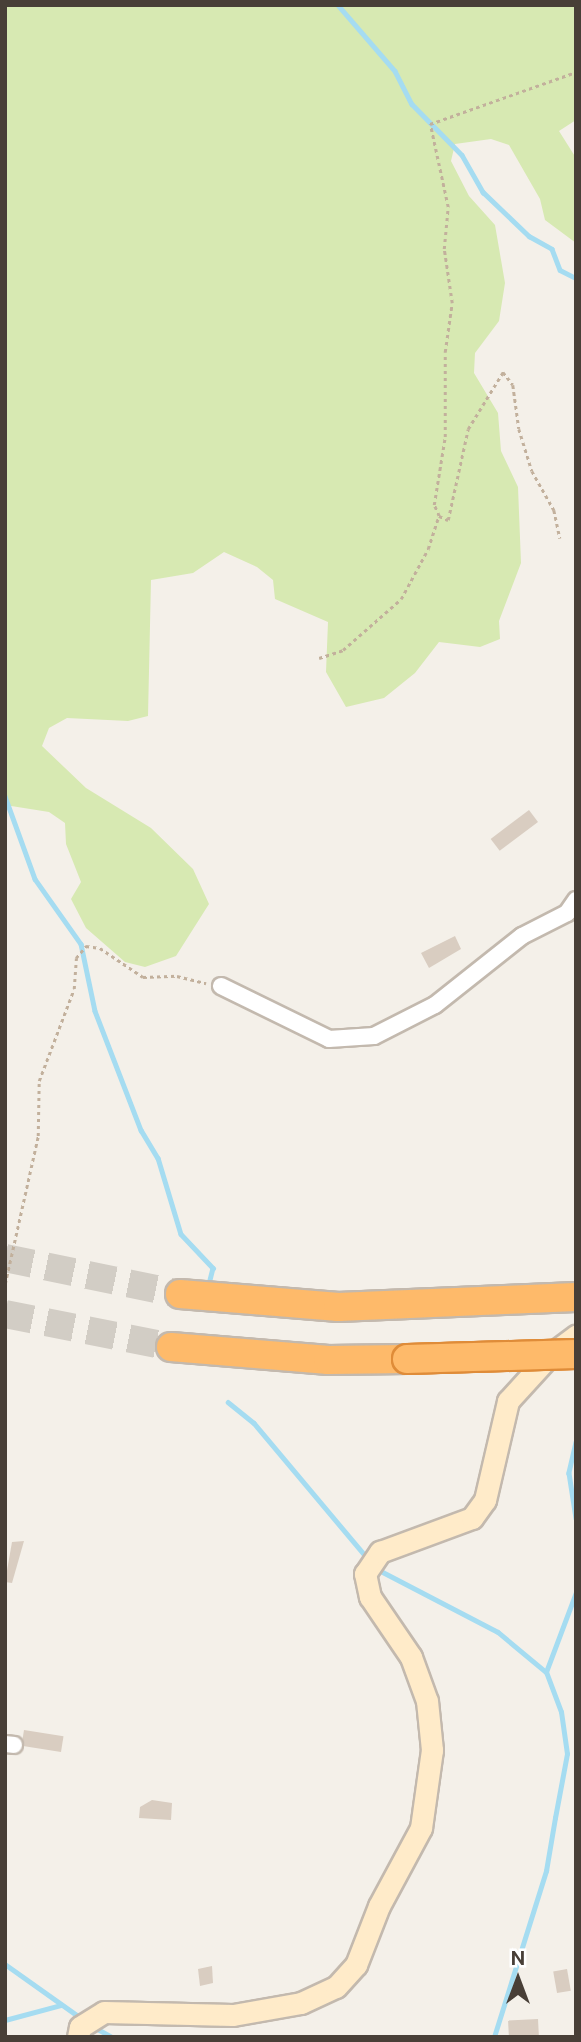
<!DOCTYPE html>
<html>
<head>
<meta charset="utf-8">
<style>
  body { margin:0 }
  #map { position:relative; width:581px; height:2042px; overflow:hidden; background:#f4f0e9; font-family:"Public Sans",sans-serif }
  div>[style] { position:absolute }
  .green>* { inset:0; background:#d7e9b2 }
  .stream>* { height:4.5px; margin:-2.25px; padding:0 2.25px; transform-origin:2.25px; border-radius:2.25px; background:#a5dcf1 }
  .building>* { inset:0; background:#d9cdc1; transform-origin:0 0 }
  .highway-tunnel>* { height:28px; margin-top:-14px; transform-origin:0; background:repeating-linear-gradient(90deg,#d2cdc5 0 28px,transparent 0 42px) }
  .path>* { height:2.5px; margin-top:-1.25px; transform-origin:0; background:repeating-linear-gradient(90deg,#c2b09c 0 3.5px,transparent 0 7px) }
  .roads { filter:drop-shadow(2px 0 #c3b9ae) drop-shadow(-2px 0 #c3b9ae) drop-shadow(0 2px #c3b9ae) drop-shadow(0 -2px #c3b9ae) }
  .street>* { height:16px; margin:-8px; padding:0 8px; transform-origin:8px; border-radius:8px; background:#fff }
  .secondary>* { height:21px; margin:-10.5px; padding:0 10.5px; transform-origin:10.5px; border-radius:10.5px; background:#ffebc9 }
  .highway>* { height:28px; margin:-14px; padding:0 14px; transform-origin:14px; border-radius:14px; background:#feba6a }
  .bridges { filter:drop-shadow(2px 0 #df8c39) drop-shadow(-2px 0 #df8c39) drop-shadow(0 2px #df8c39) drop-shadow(0 -2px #df8c39) }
  .highway-bridge>* { height:28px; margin:-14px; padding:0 14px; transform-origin:14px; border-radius:14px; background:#feba6a }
  span { translate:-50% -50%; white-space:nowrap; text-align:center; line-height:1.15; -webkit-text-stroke:7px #fff; paint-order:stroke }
  .frame { position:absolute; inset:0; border:7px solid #483f37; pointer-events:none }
  .north { position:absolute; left:483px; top:1944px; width:70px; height:70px; -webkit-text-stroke:5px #fff; paint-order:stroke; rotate:0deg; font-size:19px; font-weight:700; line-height:28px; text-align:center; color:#483f37 }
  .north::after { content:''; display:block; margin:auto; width:24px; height:32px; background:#483f37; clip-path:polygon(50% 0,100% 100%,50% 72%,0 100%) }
</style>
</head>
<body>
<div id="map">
  <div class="green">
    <i style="clip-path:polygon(5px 5px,576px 5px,576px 120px,559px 131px,576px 158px,576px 243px,545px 220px,540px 199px,509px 145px,491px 139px,455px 144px,451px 161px,469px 196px,495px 225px,505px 283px,499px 321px,475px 353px,474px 373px,498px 413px,501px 451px,518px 487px,521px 563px,499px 621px,500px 639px,480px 647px,439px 642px,415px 673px,384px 698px,346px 707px,326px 672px,328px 622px,275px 599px,273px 580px,257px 567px,224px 552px,193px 573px,151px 580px,148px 716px,128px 721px,67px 718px,49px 728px,42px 746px,86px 788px,151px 828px,193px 869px,209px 904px,176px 956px,145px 967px,125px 962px,86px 928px,71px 899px,81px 882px,66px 844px,65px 823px,49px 812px,5px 805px)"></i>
  </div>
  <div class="stream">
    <i style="left:338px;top:5px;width:87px;rotate:49.2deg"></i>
    <i style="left:395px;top:71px;width:37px;rotate:63deg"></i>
    <i style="left:412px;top:104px;width:71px;rotate:45.6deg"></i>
    <i style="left:462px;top:155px;width:43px;rotate:60.4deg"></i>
    <i style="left:483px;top:192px;width:64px;rotate:43.7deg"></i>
    <i style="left:529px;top:236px;width:26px;rotate:29deg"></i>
    <i style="left:552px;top:249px;width:22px;rotate:69deg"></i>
    <i style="left:560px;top:270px;width:18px;rotate:27deg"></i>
    <i style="left:5px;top:796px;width:88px;rotate:70.1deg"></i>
    <i style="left:35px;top:879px;width:80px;rotate:54.7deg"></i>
    <i style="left:81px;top:944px;width:68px;rotate:78.2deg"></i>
    <i style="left:95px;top:1011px;width:128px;rotate:68.9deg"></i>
    <i style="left:141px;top:1130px;width:33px;rotate:59deg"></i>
    <i style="left:158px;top:1158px;width:79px;rotate:73.2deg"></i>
    <i style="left:181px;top:1234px;width:47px;rotate:46.7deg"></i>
    <i style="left:213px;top:1268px;width:16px;rotate:104deg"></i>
    <i style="left:228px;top:1402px;width:33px;rotate:39deg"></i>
    <i style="left:254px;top:1423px;width:179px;rotate:50deg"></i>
    <i style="left:576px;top:1442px;width:32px;rotate:103deg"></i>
    <i style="left:569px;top:1473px;width:46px;rotate:81.2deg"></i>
    <i style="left:377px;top:1569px;width:136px;rotate:27.5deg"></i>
    <i style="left:498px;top:1632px;width:62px;rotate:39.8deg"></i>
    <i style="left:5px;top:1964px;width:93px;rotate:35.4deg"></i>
    <i style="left:5px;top:2020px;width:58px;rotate:-15deg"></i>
    <i style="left:94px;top:2027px;width:21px;rotate:29deg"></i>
    <i style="left:494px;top:2037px;width:174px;rotate:-72.6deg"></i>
    <i style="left:546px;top:1871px;width:54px;rotate:-80.4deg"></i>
    <i style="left:555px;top:1818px;width:65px;rotate:-79.4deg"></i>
    <i style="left:567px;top:1754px;width:42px;rotate:-98.1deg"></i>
    <i style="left:561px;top:1712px;width:43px;rotate:-110.6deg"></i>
    <i style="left:546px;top:1672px;width:85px;rotate:-69.4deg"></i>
  </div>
  <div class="building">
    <i style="left:529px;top:810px;width:15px;height:48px;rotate:53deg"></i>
    <i style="clip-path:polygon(455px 936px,461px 949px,429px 968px,421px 953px)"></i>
    <i style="clip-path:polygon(24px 1541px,12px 1583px,5px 1582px,12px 1542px)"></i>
    <i style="left:24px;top:1730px;width:40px;height:16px;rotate:9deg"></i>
    <i style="clip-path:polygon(152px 1800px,172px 1803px,171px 1820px,139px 1818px,140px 1807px)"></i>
    <i style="clip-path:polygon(212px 1966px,213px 1983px,200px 1986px,198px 1969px)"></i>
    <i style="left:567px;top:1969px;width:22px;height:14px;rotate:80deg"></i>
    <i style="left:538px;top:2019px;width:18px;height:30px;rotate:87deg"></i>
  </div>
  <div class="highway-tunnel">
    <i style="left:5px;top:1258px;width:179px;rotate:11.6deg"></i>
    <i style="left:5px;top:1314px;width:169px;rotate:11.2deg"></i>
  </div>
  <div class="path">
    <i style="left:439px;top:516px;width:10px;rotate:24deg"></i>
    <i style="left:448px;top:520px;width:93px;rotate:-77.6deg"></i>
    <i style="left:468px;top:429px;width:67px;rotate:-58.4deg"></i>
    <i style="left:503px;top:372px;width:16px;rotate:52deg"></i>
    <i style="left:513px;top:385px;width:44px;rotate:82.2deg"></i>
    <i style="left:519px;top:429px;width:44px;rotate:72.8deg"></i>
    <i style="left:532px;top:471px;width:45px;rotate:60.6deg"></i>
    <i style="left:554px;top:510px;width:29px;rotate:78deg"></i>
    <i style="left:319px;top:658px;width:25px;rotate:-18deg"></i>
    <i style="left:343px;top:650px;width:77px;rotate:-41.3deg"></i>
    <i style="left:401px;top:599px;width:57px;rotate:-61.6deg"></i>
    <i style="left:428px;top:549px;width:35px;rotate:-72deg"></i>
    <i style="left:439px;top:516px;width:12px;rotate:-114deg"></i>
    <i style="left:434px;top:505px;width:69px;rotate:-80.8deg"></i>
    <i style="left:445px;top:437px;width:85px;rotate:-90deg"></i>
    <i style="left:445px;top:352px;width:49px;rotate:-81.9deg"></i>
    <i style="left:452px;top:303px;width:55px;rotate:-98.4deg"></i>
    <i style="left:444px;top:249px;width:42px;rotate:-84.6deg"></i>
    <i style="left:448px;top:207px;width:85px;rotate:-102.2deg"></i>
    <i style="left:430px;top:124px;width:155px;rotate:-19.6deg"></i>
    <i style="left:5px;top:1284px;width:152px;rotate:-77.4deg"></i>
    <i style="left:38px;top:1136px;width:55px;rotate:-89deg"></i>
    <i style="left:39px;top:1081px;width:98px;rotate:-69.2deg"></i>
    <i style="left:74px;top:989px;width:31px;rotate:-86deg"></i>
    <i style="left:76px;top:958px;width:16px;rotate:-50deg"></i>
    <i style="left:86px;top:946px;width:14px;rotate:8deg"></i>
    <i style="left:100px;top:948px;width:52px;rotate:34deg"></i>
    <i style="left:143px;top:977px;width:34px;rotate:-2deg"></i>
    <i style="left:177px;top:976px;width:30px;rotate:14deg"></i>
  </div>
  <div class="roads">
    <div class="street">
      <i style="left:221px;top:986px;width:120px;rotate:26.1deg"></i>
      <i style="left:329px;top:1039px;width:45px;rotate:-3.8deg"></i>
      <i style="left:374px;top:1036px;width:68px;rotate:-26.9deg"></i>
      <i style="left:435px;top:1005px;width:111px;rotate:-38.4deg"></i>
      <i style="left:522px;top:936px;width:51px;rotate:-27.1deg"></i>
      <i style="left:567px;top:913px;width:16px;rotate:-55deg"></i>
      <i style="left:5px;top:1744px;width:9px;rotate:6deg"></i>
    </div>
    <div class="secondary">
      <i style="left:78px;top:2037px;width:10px;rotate:-79deg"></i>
      <i style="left:80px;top:2027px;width:28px;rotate:-32deg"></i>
      <i style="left:104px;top:2012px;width:129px;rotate:1.3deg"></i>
      <i style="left:233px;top:2015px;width:69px;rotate:-10deg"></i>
      <i style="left:301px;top:2003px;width:38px;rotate:-25deg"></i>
      <i style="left:336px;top:1987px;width:30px;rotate:-48deg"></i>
      <i style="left:356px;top:1965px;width:63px;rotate:-68.7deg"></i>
      <i style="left:379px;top:1906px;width:89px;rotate:-61.7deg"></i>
      <i style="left:421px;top:1828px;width:79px;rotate:-82deg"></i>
      <i style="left:432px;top:1750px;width:49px;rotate:-95.8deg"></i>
      <i style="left:427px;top:1701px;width:47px;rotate:-110deg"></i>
      <i style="left:411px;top:1657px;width:73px;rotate:-124.3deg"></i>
      <i style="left:370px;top:1597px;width:24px;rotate:-102deg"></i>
      <i style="left:365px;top:1574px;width:27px;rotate:-56deg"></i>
      <i style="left:380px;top:1552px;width:98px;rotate:-20.3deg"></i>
      <i style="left:472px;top:1518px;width:22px;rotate:-54deg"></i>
      <i style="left:485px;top:1500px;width:102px;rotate:-76.9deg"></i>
      <i style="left:508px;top:1401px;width:61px;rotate:-47.7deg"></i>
      <i style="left:549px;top:1356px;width:34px;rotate:-37deg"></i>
    </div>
    <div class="highway">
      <i style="left:180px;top:1294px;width:159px;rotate:4.7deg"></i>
      <i style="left:338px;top:1307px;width:238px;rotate:-2.4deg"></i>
      <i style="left:171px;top:1347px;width:158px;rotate:4.7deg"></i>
      <i style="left:328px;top:1360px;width:79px;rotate:-0.7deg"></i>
    </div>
  </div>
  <div class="bridges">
    <div class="highway-bridge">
      <i style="left:407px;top:1359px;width:169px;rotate:-1.7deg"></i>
    </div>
  </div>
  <div class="frame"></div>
  <div class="north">N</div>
</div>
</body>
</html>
